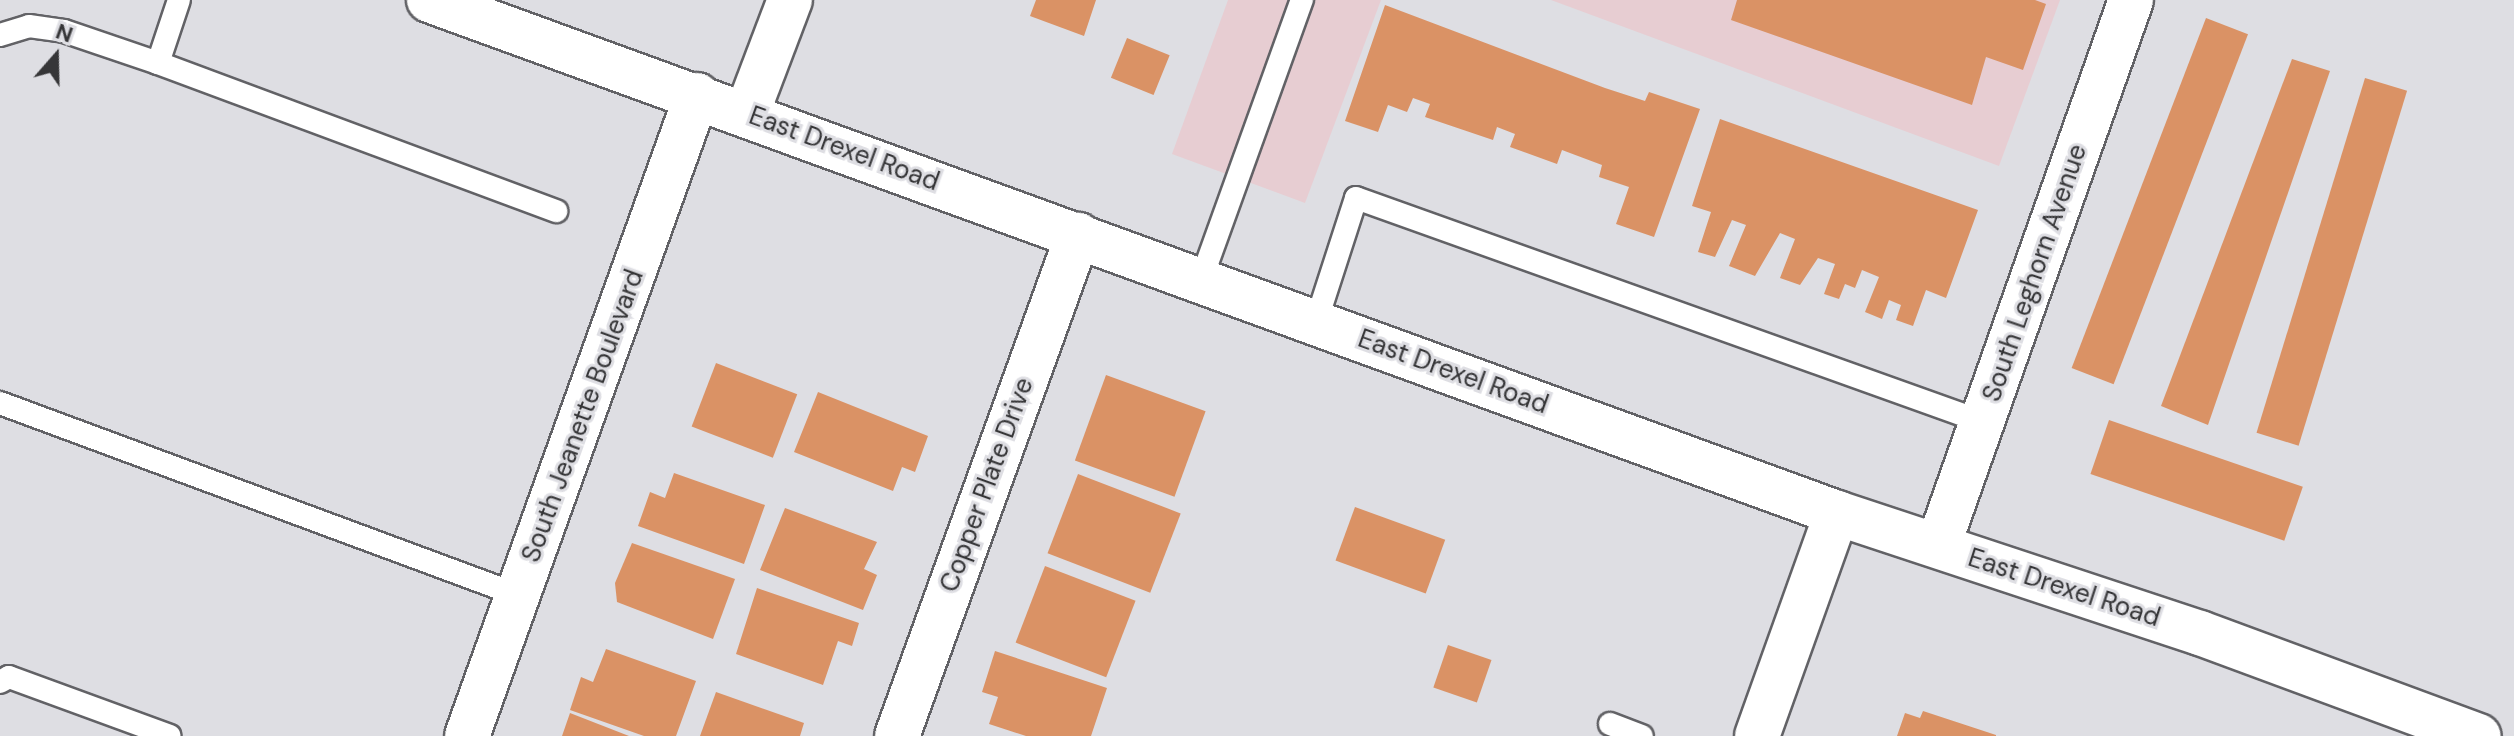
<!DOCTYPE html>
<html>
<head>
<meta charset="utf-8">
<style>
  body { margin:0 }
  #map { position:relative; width:2514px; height:736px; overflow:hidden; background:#dedee3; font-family:"DM Sans",sans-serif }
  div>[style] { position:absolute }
  .education>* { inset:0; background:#e7cdd2 }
  .building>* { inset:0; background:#da9265; transform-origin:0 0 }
  .roads { filter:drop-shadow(2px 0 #626266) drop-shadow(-2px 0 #626266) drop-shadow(0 2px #626266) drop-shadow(0 -2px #626266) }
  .service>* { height:22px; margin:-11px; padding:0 11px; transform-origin:11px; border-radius:11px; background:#fff }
  .minor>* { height:44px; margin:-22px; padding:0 22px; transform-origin:22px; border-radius:22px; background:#fff }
  .tertiary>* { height:44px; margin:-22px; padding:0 22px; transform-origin:22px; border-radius:22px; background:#fff }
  span { translate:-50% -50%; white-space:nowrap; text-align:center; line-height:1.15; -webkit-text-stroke:6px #dedee3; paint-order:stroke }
  .street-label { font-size:26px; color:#363638 }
  .north { position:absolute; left:16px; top:16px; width:80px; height:80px; -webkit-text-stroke:6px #dedee3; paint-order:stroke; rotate:20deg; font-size:22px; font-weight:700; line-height:32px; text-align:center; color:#363638 }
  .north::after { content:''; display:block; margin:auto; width:28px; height:36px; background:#363638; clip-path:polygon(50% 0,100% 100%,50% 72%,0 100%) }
</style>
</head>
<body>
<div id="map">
  <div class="education">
    <i style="clip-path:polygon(1228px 0,1381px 0,1305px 203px,1172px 154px)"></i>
    <i style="clip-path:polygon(1551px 0,2060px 0,1999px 166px)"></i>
  </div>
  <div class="building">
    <i style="clip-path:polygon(1036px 0,1096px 0,1084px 36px,1030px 16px)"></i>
    <i style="clip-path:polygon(1737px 0,2035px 0,2046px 4px,2023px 70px,1986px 57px,1972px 105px,1731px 20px)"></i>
    <i style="clip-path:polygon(1385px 5px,1605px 88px,1645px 101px,1649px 92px,1700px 109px,1654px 237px,1616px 224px,1629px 187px,1599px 177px,1602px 165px,1562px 150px,1557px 164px,1510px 147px,1515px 134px,1497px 127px,1493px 140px,1425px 117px,1430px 104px,1413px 98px,1407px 112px,1388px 105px,1378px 132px,1345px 121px)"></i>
    <i style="left:2206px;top:18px;width:45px;height:375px;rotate:21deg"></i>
    <i style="left:1127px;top:38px;width:46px;height:43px;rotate:22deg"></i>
    <i style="clip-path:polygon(2292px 59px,2330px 71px,2208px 425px,2161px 406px)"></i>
    <i style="left:2365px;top:78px;width:44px;height:371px;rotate:17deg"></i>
    <i style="clip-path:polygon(1720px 119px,1978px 210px,1946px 298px,1926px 290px,1913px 326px,1896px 320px,1901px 305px,1889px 300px,1882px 319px,1865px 312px,1879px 277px,1862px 270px,1855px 288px,1845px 284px,1839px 299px,1824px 294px,1835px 264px,1818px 258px,1800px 285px,1780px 278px,1795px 239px,1780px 233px,1755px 276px,1729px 266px,1746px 225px,1732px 220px,1715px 257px,1698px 252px,1711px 212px,1692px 206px)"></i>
    <i style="left:716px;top:363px;width:87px;height:68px;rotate:21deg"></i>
    <i style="left:1106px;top:375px;width:106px;height:91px;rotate:20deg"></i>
    <i style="clip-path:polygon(818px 392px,928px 436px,915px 472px,902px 467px,893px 491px,794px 452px)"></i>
    <i style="left:2109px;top:420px;width:205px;height:57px;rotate:19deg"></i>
    <i style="clip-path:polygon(674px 473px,765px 505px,744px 564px,638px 526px,650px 492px,665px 498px)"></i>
    <i style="left:1078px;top:474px;width:110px;height:85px;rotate:21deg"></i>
    <i style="left:1355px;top:507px;width:96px;height:57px;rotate:20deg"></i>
    <i style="clip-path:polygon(785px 508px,877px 542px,864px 569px,877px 575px,863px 610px,760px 570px)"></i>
    <i style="clip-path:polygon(632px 543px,735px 579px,713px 639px,617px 602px,615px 583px)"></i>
    <i style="left:1045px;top:566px;width:97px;height:82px;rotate:21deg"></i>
    <i style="clip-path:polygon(757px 588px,859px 623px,852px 646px,838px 641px,823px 685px,736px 654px)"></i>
    <i style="left:1448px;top:645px;width:46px;height:45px;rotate:19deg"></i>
    <i style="clip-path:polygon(606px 649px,696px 681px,676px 736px,644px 736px,570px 710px,581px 677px,593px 682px)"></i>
    <i style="clip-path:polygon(995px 651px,1107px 688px,1091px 736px,1026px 736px,989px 724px,998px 697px,982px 692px)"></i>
    <i style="clip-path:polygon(716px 692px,804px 723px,800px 736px,700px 736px)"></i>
    <i style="clip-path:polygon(1923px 711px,1996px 735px,1996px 736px,1897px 736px,1905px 713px,1920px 718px)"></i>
    <i style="clip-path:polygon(570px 713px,629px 736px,562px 736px)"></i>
  </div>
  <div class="roads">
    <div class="service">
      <i style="left:0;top:35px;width:30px;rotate:-17deg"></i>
      <i style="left:29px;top:26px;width:35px;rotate:8deg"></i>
      <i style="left:64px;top:31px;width:99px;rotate:18.8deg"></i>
      <i style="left:158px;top:63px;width:66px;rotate:-71.6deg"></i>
      <i style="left:158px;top:63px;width:425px;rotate:20.4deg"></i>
      <i style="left:1201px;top:280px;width:298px;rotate:-70.2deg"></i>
      <i style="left:1316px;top:322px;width:130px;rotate:-72.1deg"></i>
      <i style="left:1356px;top:198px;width:666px;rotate:19.66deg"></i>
      <i style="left:0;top:403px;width:552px;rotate:20.34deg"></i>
      <i style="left:0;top:682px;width:10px;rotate:-29deg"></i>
      <i style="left:9px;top:677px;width:171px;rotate:20.1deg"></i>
      <i style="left:1610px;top:724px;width:34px;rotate:21deg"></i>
    </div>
    <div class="minor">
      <i style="left:747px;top:113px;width:121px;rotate:-69.2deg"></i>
      <i style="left:1938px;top:546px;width:579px;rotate:-70.53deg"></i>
      <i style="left:467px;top:736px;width:681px;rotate:-70.26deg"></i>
      <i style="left:897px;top:736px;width:533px;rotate:-70.14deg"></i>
      <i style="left:1757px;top:736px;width:237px;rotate:-70.3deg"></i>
    </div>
    <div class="tertiary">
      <i style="left:429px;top:0;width:1499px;rotate:20.02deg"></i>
      <i style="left:1837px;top:513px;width:382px;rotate:18.3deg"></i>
      <i style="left:2200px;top:633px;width:297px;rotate:20.3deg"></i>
    </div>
  </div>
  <div class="street-label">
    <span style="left:844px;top:149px;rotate:20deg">East Drexel Road</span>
    <span style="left:2035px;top:273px;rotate:-71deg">South Leghorn Avenue</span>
    <span style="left:1453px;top:372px;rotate:20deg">East Drexel Road</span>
    <span style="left:583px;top:416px;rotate:-70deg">South Jeanette Boulevard</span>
    <span style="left:987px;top:485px;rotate:-70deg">Copper Plate Drive</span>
    <span style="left:2064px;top:588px;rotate:18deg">East Drexel Road</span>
  </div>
  <div class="north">N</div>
</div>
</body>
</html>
